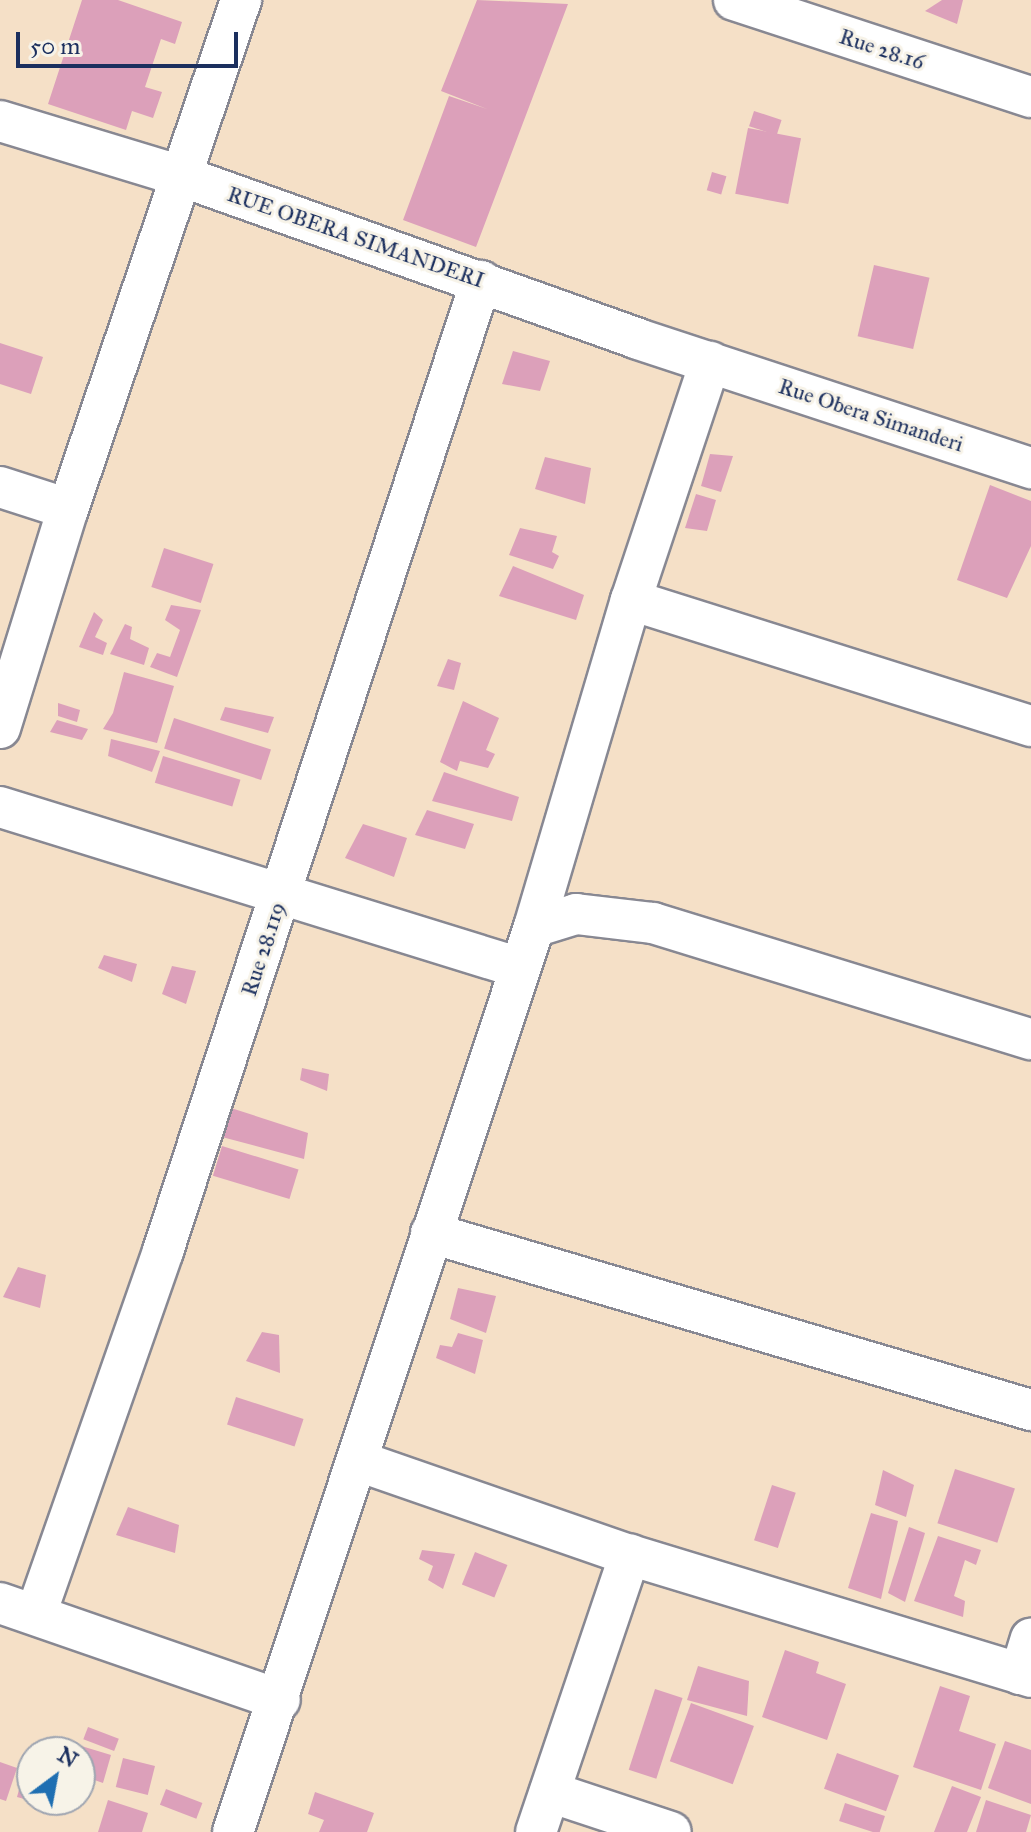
<!DOCTYPE html>
<html>
<head>
<meta charset="utf-8">
<style>
  body { margin:0 }
  #map { position:relative; width:1031px; height:1832px; overflow:hidden; background:#f5e0c7; font-family:"IM FELL Great Primer",serif }
  div>[style] { position:absolute }
  .building>* { inset:0; background:#dca0ba; transform-origin:0 0 }
  .roads { filter:drop-shadow(2px 0 #888892) drop-shadow(-2px 0 #888892) drop-shadow(0 2px #888892) drop-shadow(0 -2px #888892) }
  .minor>* { height:40px; margin:-20px; padding:0 20px; transform-origin:20px; border-radius:20px; background:#fff }
  span { translate:-50% -50%; white-space:nowrap; text-align:center; line-height:1.15; -webkit-text-stroke:6px #f7f3e8; paint-order:stroke }
  .street-label { font-size:22px; color:#1b2f5e }
  .north { position:absolute; left:16px; top:1736px; width:80px; height:80px; box-sizing:border-box; background:#f7f3e8; border:2px solid #9fa5b1; border-radius:50%; rotate:32deg; font-size:22px; font-weight:700; line-height:32px; text-align:center; color:#1b2f5e }
  .north::after { content:''; display:block; margin:auto; width:28px; height:36px; background:#1f6fb2; clip-path:polygon(50% 0,100% 100%,50% 72%,0 100%) }
  .scale { position:absolute; left:16px; top:32px; width:222px; height:36px; box-sizing:border-box; border:4px solid #1b2f5e; border-top:0; padding-left:10px; font-size:24px; line-height:28px; white-space:nowrap; color:#1b2f5e; -webkit-text-stroke:6px #f7f3e8; paint-order:stroke }
</style>
</head>
<body>
<div id="map">
  <div class="building">
    <i style="clip-path:polygon(82px 0,118px 0,182px 22px,175px 44px,161px 39px,145px 87px,162px 92px,153px 118px,132px 111px,126px 130px,48px 104px)"></i>
    <i style="clip-path:polygon(477px 0,568px 4px,476px 247px,403px 220px,449px 96px,487px 109px,441px 91px)"></i>
    <i style="clip-path:polygon(942px 0,963px 0,957px 24px,925px 11px)"></i>
    <i style="left:754px;top:111px;width:29px;height:16px;rotate:18deg"></i>
    <i style="left:748px;top:128px;width:54px;height:67px;rotate:11deg"></i>
    <i style="left:712px;top:172px;width:15px;height:19px;rotate:16deg"></i>
    <i style="left:874px;top:265px;width:57px;height:73px;rotate:13deg"></i>
    <i style="clip-path:polygon(0 343px,43px 357px,31px 394px,0 384px)"></i>
    <i style="clip-path:polygon(513px 351px,550px 361px,540px 391px,502px 384px)"></i>
    <i style="clip-path:polygon(710px 454px,733px 456px,721px 492px,701px 486px)"></i>
    <i style="clip-path:polygon(545px 457px,591px 468px,585px 504px,535px 489px)"></i>
    <i style="clip-path:polygon(990px 485px,1031px 501px,1031px 546px,1007px 598px,957px 580px)"></i>
    <i style="clip-path:polygon(696px 494px,716px 500px,707px 531px,685px 528px)"></i>
    <i style="clip-path:polygon(520px 528px,557px 536px,552px 552px,559px 556px,553px 569px,509px 555px)"></i>
    <i style="left:164px;top:548px;width:52px;height:41px;rotate:18deg"></i>
    <i style="clip-path:polygon(513px 566px,584px 595px,576px 620px,499px 596px)"></i>
    <i style="clip-path:polygon(171px 605px,201px 610px,177px 677px,150px 667px,157px 653px,170px 657px,180px 630px,165px 620px)"></i>
    <i style="clip-path:polygon(94px 612px,103px 620px,95px 637px,107px 643px,103px 655px,79px 647px)"></i>
    <i style="clip-path:polygon(125px 624px,132px 627px,130px 639px,149px 648px,144px 665px,110px 654px)"></i>
    <i style="clip-path:polygon(448px 659px,461px 663px,454px 690px,437px 686px)"></i>
    <i style="clip-path:polygon(124px 672px,174px 686px,157px 743px,103px 729px,113px 713px)"></i>
    <i style="clip-path:polygon(463px 701px,499px 718px,486px 750px,495px 754px,488px 768px,460px 761px,457px 771px,440px 762px)"></i>
    <i style="clip-path:polygon(58px 703px,80px 710px,77px 722px,58px 716px)"></i>
    <i style="clip-path:polygon(225px 707px,274px 717px,268px 733px,220px 720px)"></i>
    <i style="left:174px;top:718px;width:102px;height:32px;rotate:18deg"></i>
    <i style="clip-path:polygon(57px 720px,88px 729px,82px 740px,50px 732px)"></i>
    <i style="clip-path:polygon(111px 739px,160px 751px,152px 772px,108px 756px)"></i>
    <i style="left:163px;top:756px;width:81px;height:28px;rotate:17deg"></i>
    <i style="clip-path:polygon(444px 772px,519px 797px,512px 821px,432px 801px)"></i>
    <i style="clip-path:polygon(427px 810px,474px 824px,465px 849px,415px 835px)"></i>
    <i style="clip-path:polygon(363px 824px,407px 838px,394px 877px,345px 858px)"></i>
    <i style="clip-path:polygon(104px 955px,137px 964px,132px 982px,98px 968px)"></i>
    <i style="clip-path:polygon(172px 966px,196px 971px,186px 1004px,162px 994px)"></i>
    <i style="clip-path:polygon(302px 1068px,329px 1074px,327px 1091px,300px 1080px)"></i>
    <i style="clip-path:polygon(231px 1108px,308px 1133px,304px 1159px,222px 1137px)"></i>
    <i style="left:222px;top:1146px;width:80px;height:31px;rotate:17deg"></i>
    <i style="clip-path:polygon(18px 1267px,46px 1275px,40px 1308px,3px 1297px)"></i>
    <i style="clip-path:polygon(458px 1288px,496px 1296px,486px 1333px,450px 1319px)"></i>
    <i style="clip-path:polygon(262px 1332px,279px 1335px,280px 1373px,246px 1361px)"></i>
    <i style="clip-path:polygon(458px 1333px,483px 1340px,475px 1374px,436px 1358px,440px 1345px,452px 1347px)"></i>
    <i style="left:236px;top:1397px;width:71px;height:29px;rotate:18deg"></i>
    <i style="left:955px;top:1469px;width:63px;height:57px;rotate:18deg"></i>
    <i style="clip-path:polygon(883px 1470px,914px 1485px,906px 1517px,875px 1505px)"></i>
    <i style="left:772px;top:1485px;width:25px;height:58px;rotate:18deg"></i>
    <i style="clip-path:polygon(128px 1507px,179px 1525px,175px 1553px,116px 1535px)"></i>
    <i style="clip-path:polygon(871px 1513px,898px 1521px,881px 1599px,848px 1588px)"></i>
    <i style="clip-path:polygon(909px 1527px,925px 1533px,905px 1602px,888px 1593px)"></i>
    <i style="clip-path:polygon(938px 1536px,981px 1550px,976px 1565px,965px 1560px,954px 1596px,965px 1601px,963px 1617px,914px 1601px)"></i>
    <i style="clip-path:polygon(422px 1550px,455px 1554px,443px 1589px,428px 1580px,433px 1566px,419px 1559px)"></i>
    <i style="left:475px;top:1552px;width:35px;height:35px;rotate:22deg"></i>
    <i style="clip-path:polygon(785px 1650px,819px 1662px,816px 1673px,846px 1684px,827px 1740px,762px 1717px)"></i>
    <i style="clip-path:polygon(698px 1666px,749px 1681px,747px 1716px,687px 1700px)"></i>
    <i style="clip-path:polygon(940px 1686px,970px 1696px,959px 1731px,996px 1744px,981px 1790px,913px 1767px)"></i>
    <i style="left:655px;top:1689px;width:29px;height:85px;rotate:18deg"></i>
    <i style="left:691px;top:1703px;width:67px;height:62px;rotate:20deg"></i>
    <i style="left:88px;top:1727px;width:33px;height:13px;rotate:21deg"></i>
    <i style="clip-path:polygon(1005px 1741px,1031px 1750px,1031px 1804px,988px 1788px)"></i>
    <i style="clip-path:polygon(78px 1745px,111px 1755px,103px 1783px,80px 1775px)"></i>
    <i style="left:837px;top:1753px;width:66px;height:38px;rotate:20deg"></i>
    <i style="left:123px;top:1758px;width:33px;height:30px;rotate:14deg"></i>
    <i style="clip-path:polygon(0 1762px,17px 1768px,6px 1801px,0 1799px)"></i>
    <i style="clip-path:polygon(25px 1768px,32px 1770px,32px 1800px,58px 1800px,56px 1808px,17px 1797px)"></i>
    <i style="clip-path:polygon(952px 1786px,981px 1797px,967px 1832px,934px 1832px)"></i>
    <i style="left:166px;top:1789px;width:39px;height:17px;rotate:21deg"></i>
    <i style="clip-path:polygon(315px 1792px,374px 1813px,367px 1832px,319px 1832px,324px 1820px,308px 1814px)"></i>
    <i style="clip-path:polygon(108px 1800px,148px 1813px,142px 1832px,98px 1832px)"></i>
    <i style="clip-path:polygon(986px 1800px,1031px 1815px,1026px 1832px,976px 1832px)"></i>
    <i style="left:845px;top:1803px;width:42px;height:19px;rotate:18deg"></i>
  </div>
  <div class="roads">
    <div class="minor">
      <i style="left:734px;top:0;width:312px;rotate:18.1deg"></i>
      <i style="left:0;top:121px;width:189px;rotate:16.9deg"></i>
      <i style="left:181px;top:176px;width:485px;rotate:19.6deg"></i>
      <i style="left:638px;top:339px;width:414px;rotate:18.2deg"></i>
      <i style="left:0;top:487px;width:71px;rotate:17.9deg"></i>
      <i style="left:631px;top:600px;width:419px;rotate:17.5deg"></i>
      <i style="left:0;top:728px;width:229px;rotate:-72.8deg"></i>
      <i style="left:68px;top:509px;width:538px;rotate:-71.23deg"></i>
      <i style="left:0;top:807px;width:544px;rotate:17.2deg"></i>
      <i style="left:534px;top:927px;width:44px;rotate:-17.2deg"></i>
      <i style="left:576px;top:914px;width:78px;rotate:6.7deg"></i>
      <i style="left:653px;top:923px;width:395px;rotate:17.1deg"></i>
      <i style="left:431px;top:1233px;width:626px;rotate:16.44deg"></i>
      <i style="left:358px;top:1461px;width:288px;rotate:19.1deg"></i>
      <i style="left:630px;top:1555px;width:419px;rotate:16.9deg"></i>
      <i style="left:0;top:1603px;width:296px;rotate:19.1deg"></i>
      <i style="left:36px;top:1614px;width:385px;rotate:-70.7deg"></i>
      <i style="left:163px;top:1251px;width:1021px;rotate:-71.85deg"></i>
      <i style="left:1020px;top:1674px;width:37px;rotate:-73deg"></i>
      <i style="left:550px;top:1792px;width:127px;rotate:18.3deg"></i>
      <i style="left:233px;top:1832px;width:954px;rotate:-71.6deg"></i>
      <i style="left:534px;top:927px;width:341px;rotate:-73.5deg"></i>
      <i style="left:631px;top:600px;width:251px;rotate:-71.6deg"></i>
      <i style="left:536px;top:1832px;width:293px;rotate:-71.3deg"></i>
    </div>
  </div>
  <div class="street-label">
    <span style="left:882px;top:49px;rotate:18deg">Rue 28.16</span>
    <span style="left:356px;top:237px;rotate:19deg">RUE OBERA SIMANDERI</span>
    <span style="left:871px;top:415px;rotate:18deg">Rue Obera Simanderi</span>
    <span style="left:263px;top:949px;rotate:-72deg">Rue 28.119</span>
  </div>
  <div class="north">N</div>
  <div class="scale">50 m</div>
</div>
</body>
</html>
